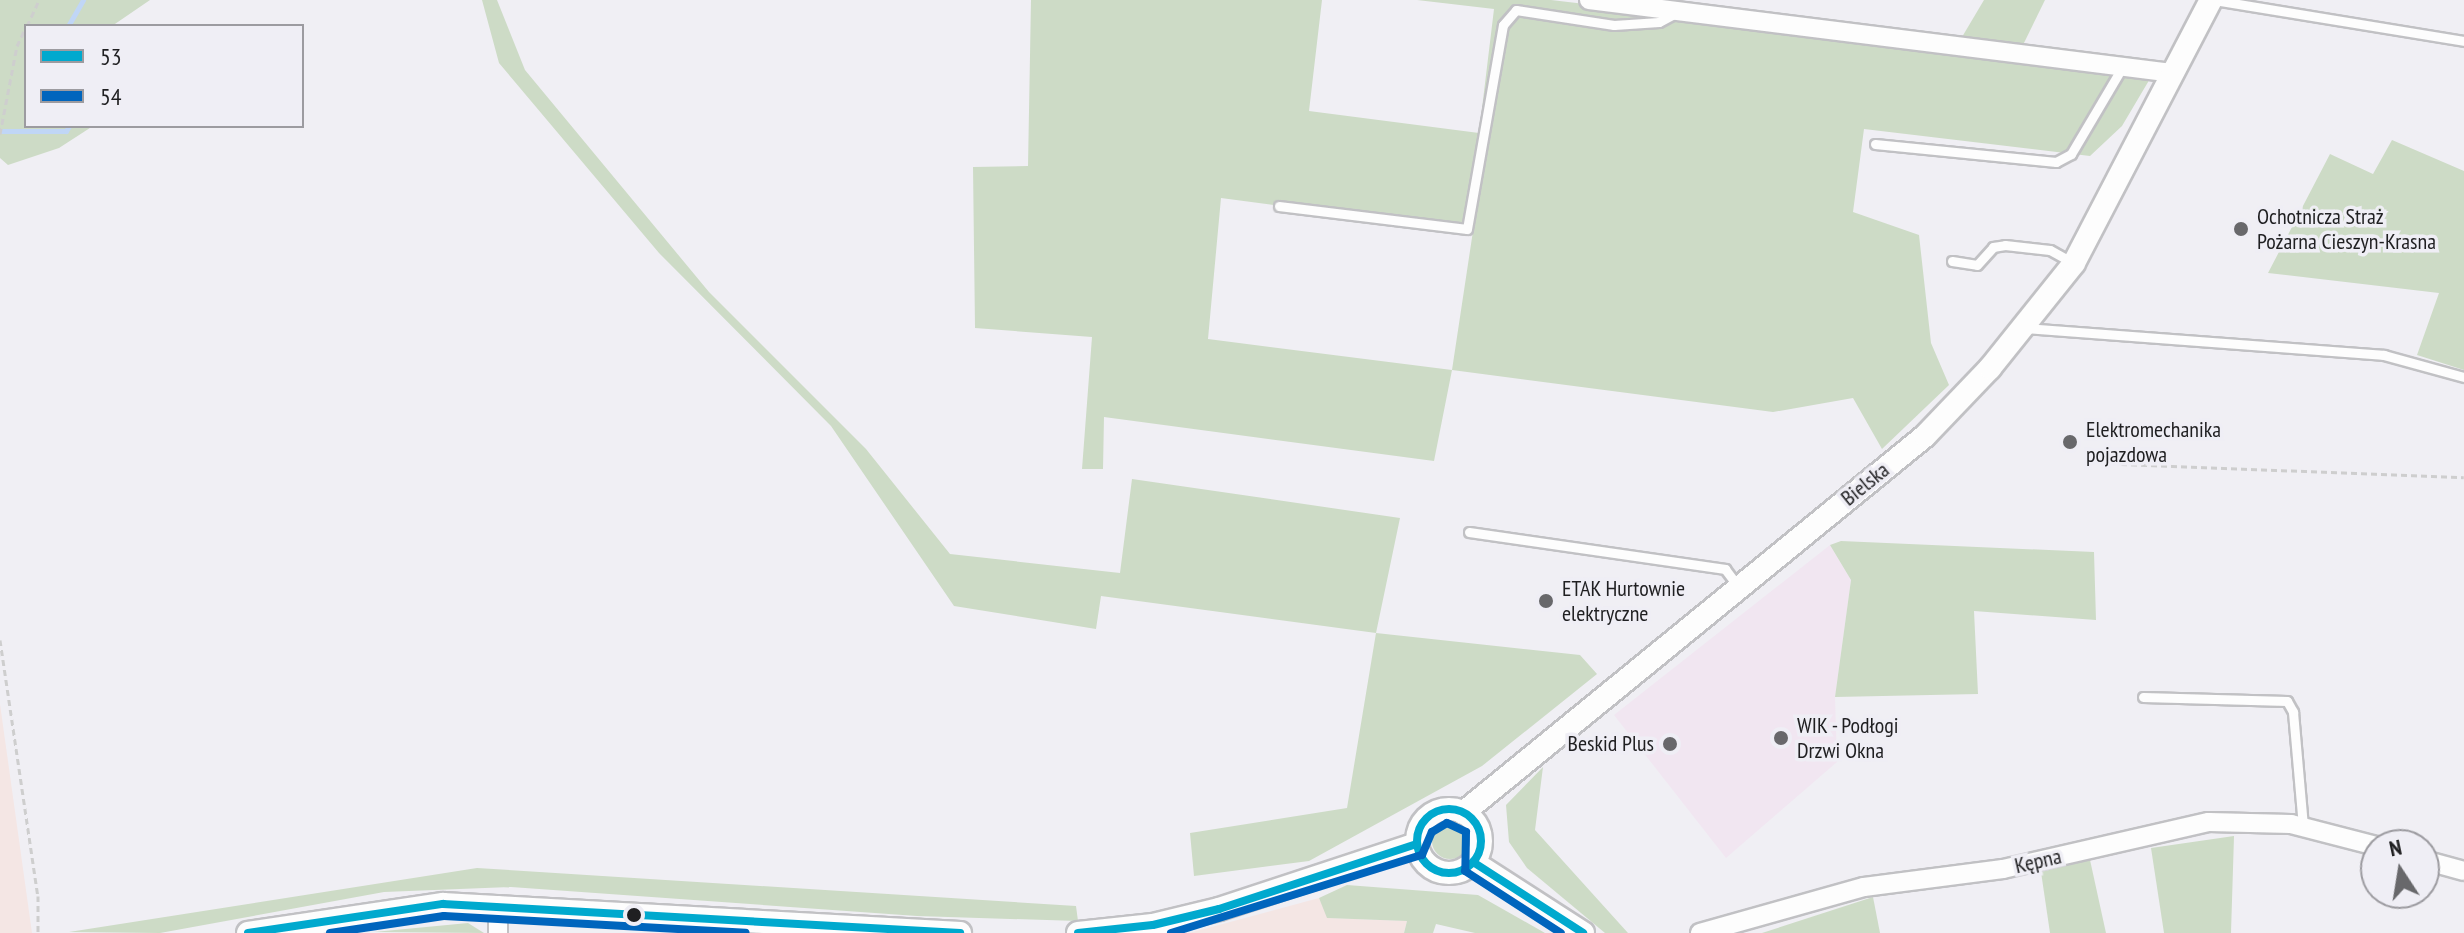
<!DOCTYPE html>
<html>
<head>
<meta charset="utf-8">
<style>
  body { margin:0 }
  #map { position:relative; width:2464px; height:933px; overflow:hidden; background:#f0eff4; font-family:"PT Sans Narrow",sans-serif }
  div>[style] { position:absolute }
  .commercial>* { inset:0; background:#f1e6f1 }
  .industrial>* { inset:0; background:#f4e6e4 }
  .green>* { inset:0; background:#cddbc6 }
  .round { border-radius:50% }
  .stream>* { height:5px; margin:-2.5px; padding:0 2.5px; transform-origin:2.5px; border-radius:2.5px; background:#c0d6f6 }
  .path>* { height:3px; margin-top:-1.5px; transform-origin:0; background:repeating-linear-gradient(90deg,#cecece 0 6px,transparent 0 10px) }
  .roads { filter:drop-shadow(2px 0 #c1c1c4) drop-shadow(-2px 0 #c1c1c4) drop-shadow(0 2px #c1c1c4) drop-shadow(0 -2px #c1c1c4) }
  .service>* { height:9px; margin:-4.5px; padding:0 4.5px; transform-origin:4.5px; border-radius:4.5px; background:#fdfdfd }
  .minor>* { height:18px; margin:-9px; padding:0 9px; transform-origin:9px; border-radius:9px; background:#fdfdfd }
  .tertiary>* { height:22px; margin:-11px; padding:0 11px; transform-origin:11px; border-radius:11px; background:#fdfdfd }
  .tertiary>.ring { margin:-11px; padding:0; box-sizing:content-box; background:none; border:22px solid #fdfdfd; border-radius:50% }
  .bus-1>* { height:8px; margin:-4px; padding:0 4px; transform-origin:4px; border-radius:4px; background:#00a9ce }
  .bus-1>.ring { margin:-4px; padding:0; box-sizing:content-box; background:none; border:8px solid #00a9ce; border-radius:50% }
  .bus-2>* { height:8px; margin:-4px; padding:0 4px; transform-origin:4px; border-radius:4px; background:#0065bd }
  .dots>* { width:22px; height:22px; translate:-50% -50%; box-sizing:border-box; border:4px solid #efeef5; border-radius:50% }
  span { translate:-50% -50%; white-space:nowrap; text-align:center; line-height:1.15; -webkit-text-stroke:7px #efeef5; paint-order:stroke }
  .poi-label { font-size:22px; color:#1f1f21 }
  .left { translate:0 -50%; text-align:left }
  .right { translate:-100% -50%; text-align:right }
  .street-label { font-size:22px; color:#1f1f21 }
  .legend { position:absolute; left:24px; top:24px; width:280px; height:104px; box-sizing:border-box; background:#efeef5; border:2px solid #9c9ba0; margin:0; padding:10px 14px; list-style:none; font-size:24px; color:#1f1f21 }
  .legend li { display:flex; align-items:center; gap:16px; height:40px }
  .legend b { width:40px; border:2px solid #9c9ba0 }
  .north { position:absolute; left:2360px; top:829px; width:80px; height:80px; box-sizing:border-box; background:#efeef5; border:2px solid #9c9ba0; border-radius:50%; rotate:348deg; font-size:22px; font-weight:700; line-height:32px; text-align:center; color:#1f1f21 }
  .north::after { content:''; display:block; margin:auto; width:28px; height:36px; background:#68686b; clip-path:polygon(50% 0,100% 100%,50% 72%,0 100%) }
</style>
</head>
<body>
<div id="map">
  <div class="commercial">
    <i style="clip-path:polygon(1830px 545px,1851px 580px,1835px 697px,1837px 762px,1726px 858px,1614px 715px)"></i>
  </div>
  <div class="industrial">
    <i style="clip-path:polygon(0 704px,32px 933px,0 933px)"></i>
    <i style="clip-path:polygon(1319px 898px,1328px 918px,1407px 921px,1404px 933px,1189px 933px)"></i>
  </div>
  <div class="green">
    <i style="clip-path:polygon(0 0,150px 0,112px 26px,26px 26px,26px 126px,93px 126px,59px 148px,8px 165px,0 158px)"></i>
    <i style="clip-path:polygon(482px 0,497px 0,525px 70px,709px 292px,866px 449px,950px 554px,1120px 573px,1132px 479px,1400px 518px,1376px 633px,1580px 655px,1597px 674px,1482px 766px,1309px 861px,1194px 876px,1190px 833px,1347px 808px,1376px 633px,1101px 596px,1096px 629px,954px 606px,831px 426px,659px 253px,499px 63px)"></i>
    <i style="clip-path:polygon(evenodd,1031px 0,1322px 0,1309px 111px,1479px 133px,1494px 9px,1417px 0,1551px 0,1653px 12px,1655px 18px,2151px 77px,2122px 126px,2090px 156px,1864px 129px,1853px 212px,1919px 235px,1931px 343px,1949px 385px,1882px 449px,1853px 398px,1773px 412px,1452px 370px,1434px 461px,1104px 417px,1103px 469px,1082px 469px,1092px 337px,975px 328px,973px 167px,1028px 166px,1031px 0,1221px 198px,1473px 231px,1452px 370px,1208px 339px,1221px 198px)"></i>
    <i style="clip-path:polygon(1984px 0,2045px 0,2022px 47px,1962px 37px)"></i>
    <i style="clip-path:polygon(2392px 140px,2464px 171px,2464px 370px,2417px 355px,2439px 293px,2268px 273px,2330px 154px,2373px 174px)"></i>
    <i style="clip-path:polygon(1841px 541px,2094px 552px,2096px 620px,1974px 611px,1978px 694px,1835px 697px,1851px 580px,1830px 545px)"></i>
    <i style="clip-path:polygon(1543px 767px,1535px 830px,1628px 933px,1605px 933px,1527px 868px,1509px 842px,1506px 805px)"></i>
    <i class="round" style="left:1432px;top:823px;width:36px;height:36px"></i>
    <i style="clip-path:polygon(2234px 836px,2231px 933px,2164px 933px,2151px 848px)"></i>
    <i style="clip-path:polygon(2090px 860px,2106px 933px,2050px 933px,2041px 872px)"></i>
    <i style="clip-path:polygon(477px 868px,1076px 906px,1078px 921px,917px 916px,511px 887px,384px 892px,160px 933px,69px 932px)"></i>
    <i style="clip-path:polygon(1347px 885px,1478px 895px,1545px 933px,1475px 933px,1436px 924px,1433px 933px,1404px 933px,1407px 921px,1327px 918px,1319px 898px)"></i>
    <i style="clip-path:polygon(1873px 897px,1880px 933px,1762px 933px)"></i>
    <i style="clip-path:polygon(468px 923px,484px 933px,374px 932px)"></i>
  </div>
  <div class="stream">
    <i style="left:68px;top:26px;width:30px;rotate:-60deg"></i>
    <i style="left:0;top:131px;width:66px"></i>
    <i style="left:66px;top:131px;width:6px;rotate:-59deg"></i>
  </div>
  <div class="path">
    <i style="left:27px;top:26px;width:29px;rotate:-65deg"></i>
    <i style="left:0;top:134px;width:90px;rotate:-79.1deg"></i>
    <i style="left:17px;top:46px;width:21px;rotate:-65deg"></i>
    <i style="left:2121px;top:464px;width:343px;rotate:2.2deg"></i>
    <i style="left:0;top:640px;width:259px;rotate:81.6deg"></i>
    <i style="left:38px;top:896px;width:37px;rotate:90deg"></i>
  </div>
  <div class="roads">
    <div class="service">
      <i style="left:2214px;top:0;width:253px;rotate:9.3deg"></i>
      <i style="left:1875px;top:144px;width:182px;rotate:5.7deg"></i>
      <i style="left:2056px;top:162px;width:17px;rotate:-28deg"></i>
      <i style="left:2071px;top:154px;width:102px;rotate:-59.4deg"></i>
      <i style="left:1279px;top:206px;width:189px;rotate:7deg"></i>
      <i style="left:1467px;top:229px;width:207px;rotate:-80deg"></i>
      <i style="left:1503px;top:25px;width:20px;rotate:-49deg"></i>
      <i style="left:1516px;top:10px;width:99px;rotate:8.7deg"></i>
      <i style="left:1614px;top:25px;width:45px;rotate:-3.8deg"></i>
      <i style="left:1659px;top:22px;width:19px;rotate:-28deg"></i>
      <i style="left:1952px;top:261px;width:25px;rotate:9deg"></i>
      <i style="left:1977px;top:265px;width:24px;rotate:-48deg"></i>
      <i style="left:1993px;top:247px;width:12px;rotate:-9deg"></i>
      <i style="left:2005px;top:245px;width:45px;rotate:6.3deg"></i>
      <i style="left:2050px;top:250px;width:25px;rotate:29deg"></i>
      <i style="left:2026px;top:328px;width:359px;rotate:4.3deg"></i>
      <i style="left:2384px;top:355px;width:83px;rotate:15.4deg"></i>
      <i style="left:1469px;top:532px;width:259px;rotate:8.2deg"></i>
      <i style="left:1725px;top:569px;width:21px;rotate:53deg"></i>
      <i style="left:2143px;top:697px;width:144px;rotate:1.6deg"></i>
      <i style="left:2287px;top:701px;width:13px;rotate:61deg"></i>
      <i style="left:2293px;top:712px;width:115px;rotate:85deg"></i>
    </div>
    <div class="minor">
      <i style="left:1589px;top:0;width:589px;rotate:7.13deg"></i>
      <i style="left:2424px;top:860px;width:41px;rotate:15.4deg"></i>
      <i style="left:498px;top:905px;width:28px;rotate:90deg"></i>
      <i style="left:1700px;top:933px;width:170px;rotate:-15.7deg"></i>
      <i style="left:1864px;top:887px;width:140px;rotate:-7.4deg"></i>
      <i style="left:2003px;top:869px;width:211px;rotate:-12.9deg"></i>
      <i style="left:2209px;top:822px;width:82px;rotate:1.4deg"></i>
      <i style="left:2291px;top:824px;width:88px;rotate:14.5deg"></i>
    </div>
    <div class="tertiary">
      <i class="ring" style="left:1417px;top:809px;width:42px;height:42px"></i>
      <i style="left:1463px;top:813px;width:596px;rotate:-39.22deg"></i>
      <i style="left:1925px;top:436px;width:94px;rotate:-46.3deg"></i>
      <i style="left:1990px;top:368px;width:134px;rotate:-51.3deg"></i>
      <i style="left:2074px;top:263px;width:297px;rotate:-62.5deg"></i>
      <i style="left:1473px;top:862px;width:131px;rotate:32.8deg"></i>
      <i style="left:248px;top:933px;width:197px;rotate:-8.5deg"></i>
      <i style="left:443px;top:904px;width:518px;rotate:3.21deg"></i>
      <i style="left:1078px;top:933px;width:75px;rotate:-6.1deg"></i>
      <i style="left:1153px;top:925px;width:68px;rotate:-13.6deg"></i>
      <i style="left:1219px;top:909px;width:208px;rotate:-18.2deg"></i>
    </div>
  </div>
  <div class="bus-1">
    <i class="ring" style="left:1417px;top:809px;width:56px;height:56px"></i>
    <i style="left:1473px;top:862px;width:131px;rotate:32.8deg"></i>
    <i style="left:248px;top:933px;width:197px;rotate:-8.5deg"></i>
    <i style="left:443px;top:904px;width:518px;rotate:3.21deg"></i>
    <i style="left:1078px;top:933px;width:75px;rotate:-6.1deg"></i>
    <i style="left:1153px;top:925px;width:68px;rotate:-13.6deg"></i>
    <i style="left:1219px;top:909px;width:208px;rotate:-18.2deg"></i>
  </div>
  <div class="bus-2">
    <i style="left:330px;top:933px;width:115px;rotate:-8.5deg"></i>
    <i style="left:444px;top:916px;width:302px;rotate:3.2deg"></i>
    <i style="left:1171px;top:933px;width:263px;rotate:-17.3deg"></i>
    <i style="left:1422px;top:855px;width:25px;rotate:-67deg"></i>
    <i style="left:1432px;top:832px;width:17px;rotate:-31deg"></i>
    <i style="left:1447px;top:823px;width:21px;rotate:25deg"></i>
    <i style="left:1466px;top:832px;width:39px;rotate:91deg"></i>
    <i style="left:1465px;top:871px;width:114px;rotate:32.9deg"></i>
  </div>
  <div class="dots">
    <i style="left:2241px;top:229px;background:#68686b"></i>
    <i style="left:2070px;top:442px;background:#68686b"></i>
    <i style="left:1546px;top:601px;background:#68686b"></i>
    <i style="left:1781px;top:738px;background:#68686b"></i>
    <i style="left:1670px;top:744px;background:#68686b"></i>
    <i style="left:634px;top:915px;background:#1f1f21"></i>
  </div>
  <div class="poi-label">
    <span class="left" style="left:2257px;top:229px">Ochotnicza Straż<br>Pożarna Cieszyn-Krasna</span>
    <span class="left" style="left:2086px;top:442px">Elektromechanika<br>pojazdowa</span>
    <span class="left" style="left:1562px;top:601px">ETAK Hurtownie<br>elektryczne</span>
    <span class="left" style="left:1797px;top:738px">WIK - Podłogi<br>Drzwi Okna</span>
    <span class="right" style="left:1654px;top:744px">Beskid Plus</span>
  </div>
  <div class="street-label">
    <span style="left:1865px;top:484px;rotate:-39deg">Bielska</span>
    <span style="left:2038px;top:861px;rotate:-13deg">Kępna</span>
  </div>
  <ul class="legend">
  <li><b style="height:10px;background:#00a9ce"></b>53</li>
  <li><b style="height:10px;background:#0065bd"></b>54</li>
  </ul>
  <div class="north">N</div>
</div>
</body>
</html>
